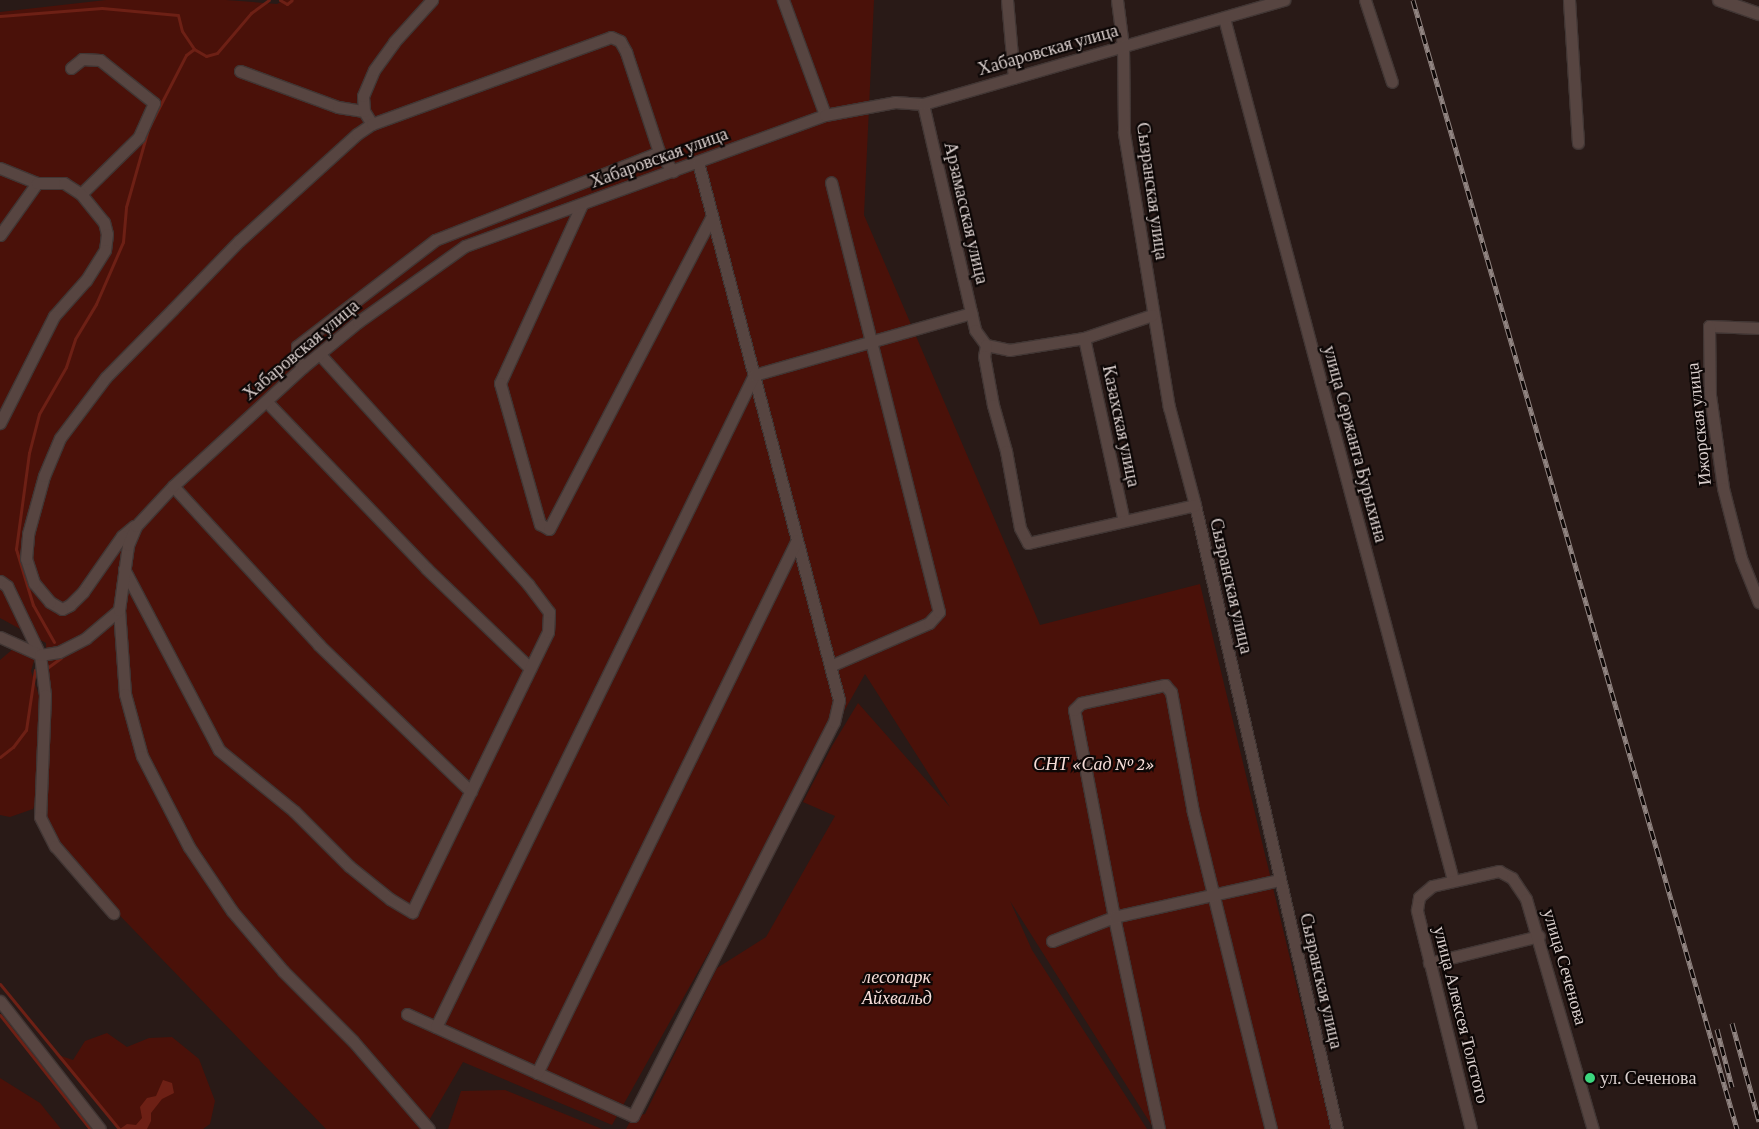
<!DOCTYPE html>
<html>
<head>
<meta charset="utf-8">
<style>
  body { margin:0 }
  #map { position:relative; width:1759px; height:1129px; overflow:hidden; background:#291a17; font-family:"Crimson Pro",serif }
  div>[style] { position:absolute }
  .green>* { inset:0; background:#4a1109 }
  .water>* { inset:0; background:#6d2015 }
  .stream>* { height:3px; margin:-1.5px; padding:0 1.5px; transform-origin:1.5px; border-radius:1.5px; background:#6d2015 }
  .roads { filter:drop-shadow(1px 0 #413634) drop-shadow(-1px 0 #413634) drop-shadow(0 1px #413634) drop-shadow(0 -1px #413634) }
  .minor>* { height:11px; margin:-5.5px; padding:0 5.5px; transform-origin:5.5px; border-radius:5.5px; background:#574541 }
  .tertiary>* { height:12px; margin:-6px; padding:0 6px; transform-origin:6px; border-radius:6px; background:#574541 }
  .rail>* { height:5px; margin-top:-2.5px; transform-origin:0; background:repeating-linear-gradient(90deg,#0d0706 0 9px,#918582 0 18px); box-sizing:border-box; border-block:1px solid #918582 }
  .dots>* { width:14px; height:14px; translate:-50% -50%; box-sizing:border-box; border:2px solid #0d0706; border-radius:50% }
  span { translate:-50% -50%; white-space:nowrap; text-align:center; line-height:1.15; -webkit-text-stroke:4.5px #0d0706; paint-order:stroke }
  .street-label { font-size:18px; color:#dbd0ce }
  .park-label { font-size:18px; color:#f6ddd8; font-style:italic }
  .poi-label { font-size:18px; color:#dbd0ce }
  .left { translate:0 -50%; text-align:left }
</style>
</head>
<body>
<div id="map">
  <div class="green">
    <i style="clip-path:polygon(106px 0,226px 0,277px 4px,284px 0,874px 0,864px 215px,1040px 625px,1200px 584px,1331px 1129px,1154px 1129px,1010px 901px,1032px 950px,1147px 1129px,626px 1129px,633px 1116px,645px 1114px,717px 968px,766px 937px,835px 816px,803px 802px,832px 746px,858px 703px,950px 807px,865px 674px,612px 1125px,463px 1062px,424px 1129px,326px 1129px,45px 838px,46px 643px,0 618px,0 12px)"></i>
    <i style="clip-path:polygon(13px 649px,35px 657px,31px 671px,39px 696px,36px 801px,33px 809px,10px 817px,0 815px,0 660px)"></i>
    <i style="clip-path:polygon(107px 1033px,127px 1047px,149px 1038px,172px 1037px,199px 1059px,215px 1101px,210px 1124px,203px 1129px,119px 1129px,55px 1054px,73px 1060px,85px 1041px)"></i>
    <i style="clip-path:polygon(0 1078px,40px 1103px,61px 1129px,0 1129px)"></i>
    <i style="clip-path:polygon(505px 1090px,602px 1129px,448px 1129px,461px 1091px)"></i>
  </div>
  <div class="water">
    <i style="clip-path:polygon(163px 1080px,172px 1083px,174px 1093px,162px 1099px,151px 1113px,151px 1121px,147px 1129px,120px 1129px,127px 1124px,136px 1125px,142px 1118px,140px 1107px,147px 1098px,156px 1096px)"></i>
  </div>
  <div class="stream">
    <i style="left:280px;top:0;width:8px;rotate:30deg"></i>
    <i style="left:287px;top:4px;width:6px;rotate:-39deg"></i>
    <i style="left:0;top:16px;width:102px;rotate:-4.5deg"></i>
    <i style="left:102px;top:8px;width:76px;rotate:5.3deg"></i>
    <i style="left:178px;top:15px;width:16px;rotate:76deg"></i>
    <i style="left:182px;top:31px;width:22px;rotate:56deg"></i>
    <i style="left:194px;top:49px;width:14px;rotate:30deg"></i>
    <i style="left:206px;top:56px;width:11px;rotate:-15deg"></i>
    <i style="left:217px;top:53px;width:52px;rotate:-49.6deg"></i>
    <i style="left:251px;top:13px;width:22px;rotate:-36deg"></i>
    <i style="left:54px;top:642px;width:43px;rotate:-119.6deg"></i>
    <i style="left:33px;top:605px;width:59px;rotate:-106.9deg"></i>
    <i style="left:16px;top:549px;width:97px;rotate:-82.3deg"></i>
    <i style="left:29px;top:453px;width:40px;rotate:-75.6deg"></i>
    <i style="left:39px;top:414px;width:54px;rotate:-60.1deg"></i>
    <i style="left:66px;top:367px;width:29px;rotate:-72deg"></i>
    <i style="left:75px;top:339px;width:41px;rotate:-59deg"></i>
    <i style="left:96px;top:304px;width:68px;rotate:-66.5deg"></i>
    <i style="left:123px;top:242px;width:35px;rotate:-85deg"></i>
    <i style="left:126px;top:207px;width:81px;rotate:-74.2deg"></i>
    <i style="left:148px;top:129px;width:83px;rotate:-62.8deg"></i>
    <i style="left:186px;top:55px;width:10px;rotate:-37deg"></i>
    <i style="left:47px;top:668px;width:17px;rotate:-36deg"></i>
    <i style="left:0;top:757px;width:16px;rotate:-38deg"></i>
    <i style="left:13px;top:747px;width:21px;rotate:-53deg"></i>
    <i style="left:26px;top:730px;width:61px;rotate:-81.5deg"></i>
    <i style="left:0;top:984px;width:188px;rotate:50.6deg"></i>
    <i style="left:0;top:1015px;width:145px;rotate:51.7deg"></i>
  </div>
  <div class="roads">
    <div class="minor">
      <i style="left:783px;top:0;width:122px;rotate:69.9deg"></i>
      <i style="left:1007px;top:0;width:78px;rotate:84.9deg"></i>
      <i style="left:1117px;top:0;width:46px;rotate:82.6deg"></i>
      <i style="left:1123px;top:46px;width:87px;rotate:89.3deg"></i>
      <i style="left:1124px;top:133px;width:278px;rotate:80.7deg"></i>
      <i style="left:1169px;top:407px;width:101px;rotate:75.1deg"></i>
      <i style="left:1195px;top:505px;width:640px;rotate:77.18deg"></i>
      <i style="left:1365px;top:0;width:86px;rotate:71.8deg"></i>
      <i style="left:1569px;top:0;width:143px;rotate:86.4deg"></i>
      <i style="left:1224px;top:18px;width:892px;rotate:75.12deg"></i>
      <i style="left:71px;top:68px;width:14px;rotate:-39deg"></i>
      <i style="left:82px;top:59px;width:18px;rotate:3deg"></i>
      <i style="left:100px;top:60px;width:69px;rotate:38.5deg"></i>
      <i style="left:154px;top:103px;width:37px;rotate:114deg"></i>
      <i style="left:139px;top:137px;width:81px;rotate:135.5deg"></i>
      <i style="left:240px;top:71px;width:104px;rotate:20.2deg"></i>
      <i style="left:338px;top:107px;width:26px;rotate:9deg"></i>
      <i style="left:923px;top:104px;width:232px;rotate:77deg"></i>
      <i style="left:975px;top:330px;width:19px;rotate:54deg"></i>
      <i style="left:986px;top:345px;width:24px;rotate:12deg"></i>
      <i style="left:1009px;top:350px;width:76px;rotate:-9.1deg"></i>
      <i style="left:1084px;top:338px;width:72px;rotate:-18.7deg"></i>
      <i style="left:372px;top:124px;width:15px;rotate:-122deg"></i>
      <i style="left:364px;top:111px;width:15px;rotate:-94deg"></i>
      <i style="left:363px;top:96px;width:28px;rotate:-67deg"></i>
      <i style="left:374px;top:70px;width:34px;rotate:-54deg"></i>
      <i style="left:394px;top:42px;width:57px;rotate:-47.9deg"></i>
      <i style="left:0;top:168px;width:40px;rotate:22deg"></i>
      <i style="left:582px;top:204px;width:197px;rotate:114.6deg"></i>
      <i style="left:500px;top:383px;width:147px;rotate:74.2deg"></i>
      <i style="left:540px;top:524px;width:10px;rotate:29deg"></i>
      <i style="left:549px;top:529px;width:353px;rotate:-62.5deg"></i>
      <i style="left:0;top:235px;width:64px;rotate:-54.6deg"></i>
      <i style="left:37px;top:183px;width:27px"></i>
      <i style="left:64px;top:183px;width:20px;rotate:33deg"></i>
      <i style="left:81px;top:194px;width:36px;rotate:51deg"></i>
      <i style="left:104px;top:222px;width:12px;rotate:76deg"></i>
      <i style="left:107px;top:234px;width:16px;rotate:97deg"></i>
      <i style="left:105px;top:250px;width:36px;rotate:122deg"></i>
      <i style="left:86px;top:280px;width:48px;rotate:131.6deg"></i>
      <i style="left:54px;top:316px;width:120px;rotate:116.8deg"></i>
      <i style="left:1759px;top:328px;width:50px;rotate:-177.7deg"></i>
      <i style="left:1709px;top:326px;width:69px;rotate:89.2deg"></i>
      <i style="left:1710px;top:395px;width:94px;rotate:82deg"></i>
      <i style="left:1723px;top:488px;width:72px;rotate:75.6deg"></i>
      <i style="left:1741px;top:558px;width:48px;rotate:68.2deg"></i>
      <i style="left:1084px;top:338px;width:187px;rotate:77.7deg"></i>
      <i style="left:986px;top:345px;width:11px;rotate:100deg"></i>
      <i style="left:984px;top:356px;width:50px;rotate:79.6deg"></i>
      <i style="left:993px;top:405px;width:48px;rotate:74.2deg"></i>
      <i style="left:1006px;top:451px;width:78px;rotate:79.7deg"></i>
      <i style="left:1020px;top:528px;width:17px;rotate:62deg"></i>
      <i style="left:1028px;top:543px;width:171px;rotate:-12.8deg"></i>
      <i style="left:303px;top:367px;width:10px;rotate:-127deg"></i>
      <i style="left:297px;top:359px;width:13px;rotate:-90deg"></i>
      <i style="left:297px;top:346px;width:174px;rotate:-37.5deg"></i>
      <i style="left:435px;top:240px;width:241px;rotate:-21.4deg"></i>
      <i style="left:659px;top:152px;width:24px;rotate:54deg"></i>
      <i style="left:267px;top:402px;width:231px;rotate:46.2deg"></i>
      <i style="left:427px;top:569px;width:143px;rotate:43.9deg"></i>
      <i style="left:173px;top:486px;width:216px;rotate:47.4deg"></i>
      <i style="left:319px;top:645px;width:211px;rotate:44deg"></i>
      <i style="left:134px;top:526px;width:16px;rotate:140deg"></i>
      <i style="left:122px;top:536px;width:68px;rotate:124.9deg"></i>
      <i style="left:83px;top:592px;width:18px;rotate:135deg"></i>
      <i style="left:70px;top:605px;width:9px;rotate:153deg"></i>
      <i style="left:62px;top:609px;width:14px;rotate:-150deg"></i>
      <i style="left:50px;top:602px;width:25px;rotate:-130deg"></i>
      <i style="left:34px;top:583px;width:25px;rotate:-108deg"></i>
      <i style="left:26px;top:559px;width:25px;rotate:-85deg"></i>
      <i style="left:28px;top:534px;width:60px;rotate:-74.6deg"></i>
      <i style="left:44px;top:476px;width:41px;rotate:-67.2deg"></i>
      <i style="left:60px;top:438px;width:76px;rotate:-53deg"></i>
      <i style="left:106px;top:377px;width:95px;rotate:-45.4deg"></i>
      <i style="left:173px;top:309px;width:95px;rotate:-45.9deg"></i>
      <i style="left:239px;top:241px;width:159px;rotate:-42.2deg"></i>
      <i style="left:357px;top:134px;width:18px;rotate:-34deg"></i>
      <i style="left:372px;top:124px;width:254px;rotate:-20deg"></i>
      <i style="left:611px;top:37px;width:10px;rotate:24deg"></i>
      <i style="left:620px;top:41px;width:13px;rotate:61deg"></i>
      <i style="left:626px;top:52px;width:105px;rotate:71.7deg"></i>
      <i style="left:124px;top:569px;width:204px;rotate:62.3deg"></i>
      <i style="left:219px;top:750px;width:97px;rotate:39.1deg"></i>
      <i style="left:294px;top:811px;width:78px;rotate:45deg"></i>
      <i style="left:349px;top:866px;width:53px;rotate:38.8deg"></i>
      <i style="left:390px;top:899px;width:26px;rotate:31deg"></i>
      <i style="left:412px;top:912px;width:311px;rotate:-64.1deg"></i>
      <i style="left:548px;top:632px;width:20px;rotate:-87deg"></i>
      <i style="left:549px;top:612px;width:35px;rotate:-127deg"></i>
      <i style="left:528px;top:584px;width:309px;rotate:-132.2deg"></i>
      <i style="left:0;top:581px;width:9px;rotate:36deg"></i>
      <i style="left:7px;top:586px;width:76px;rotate:64.4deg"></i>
      <i style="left:40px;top:655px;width:40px;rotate:82.9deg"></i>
      <i style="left:45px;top:695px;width:122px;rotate:92.3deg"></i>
      <i style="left:40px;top:817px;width:33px;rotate:63deg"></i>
      <i style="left:55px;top:846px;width:89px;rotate:49.1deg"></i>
      <i style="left:119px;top:610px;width:84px;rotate:85.9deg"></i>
      <i style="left:125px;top:694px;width:64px;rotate:74.7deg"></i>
      <i style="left:142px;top:756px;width:102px;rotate:62.7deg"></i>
      <i style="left:189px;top:847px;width:77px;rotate:56.1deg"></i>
      <i style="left:232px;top:911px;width:79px;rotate:49.6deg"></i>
      <i style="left:283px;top:971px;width:99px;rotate:45deg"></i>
      <i style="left:353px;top:1041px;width:116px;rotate:49.2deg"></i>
      <i style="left:0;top:637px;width:44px;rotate:24.2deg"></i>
      <i style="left:40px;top:655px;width:19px;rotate:-9deg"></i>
      <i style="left:59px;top:652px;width:30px;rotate:-27deg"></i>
      <i style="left:86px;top:638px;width:43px;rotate:-40.3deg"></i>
      <i style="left:119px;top:610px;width:66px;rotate:-82.1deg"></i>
      <i style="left:128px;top:545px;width:21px;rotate:-67deg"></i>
      <i style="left:136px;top:526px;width:54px;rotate:-47.2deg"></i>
      <i style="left:173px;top:486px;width:176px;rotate:-42.5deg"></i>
      <i style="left:303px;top:367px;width:71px;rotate:-39.3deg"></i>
      <i style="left:358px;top:322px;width:131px;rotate:-35.4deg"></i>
      <i style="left:465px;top:246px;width:383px;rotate:-20deg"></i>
      <i style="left:825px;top:115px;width:71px;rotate:-10.5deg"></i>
      <i style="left:895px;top:102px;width:28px;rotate:4deg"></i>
      <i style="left:923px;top:104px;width:376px;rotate:-16.1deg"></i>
      <i style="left:830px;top:666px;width:108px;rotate:-23.5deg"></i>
      <i style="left:929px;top:623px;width:15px;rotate:-48deg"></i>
      <i style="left:939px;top:612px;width:443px;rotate:-104.1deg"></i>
      <i style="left:1052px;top:941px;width:66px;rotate:-21.2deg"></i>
      <i style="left:1114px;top:917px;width:211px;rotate:-100.9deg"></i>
      <i style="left:1074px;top:710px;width:10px;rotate:-45deg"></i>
      <i style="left:1081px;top:703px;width:86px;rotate:-12.1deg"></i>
      <i style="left:1165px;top:685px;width:9px;rotate:49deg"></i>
      <i style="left:1171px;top:692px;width:122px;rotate:79.6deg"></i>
      <i style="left:1193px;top:812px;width:326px;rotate:76.2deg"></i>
      <i style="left:1429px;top:963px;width:113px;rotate:-13.8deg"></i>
      <i style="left:0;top:1001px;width:162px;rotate:52deg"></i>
      <i style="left:407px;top:1014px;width:248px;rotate:24.3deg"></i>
      <i style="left:633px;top:1116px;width:442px;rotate:-63deg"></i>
      <i style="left:834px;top:722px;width:23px;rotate:-77deg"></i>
      <i style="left:839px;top:700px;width:556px;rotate:-104.69deg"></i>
      <i style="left:436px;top:1027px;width:725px;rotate:-64deg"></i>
      <i style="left:754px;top:375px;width:226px;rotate:-15.9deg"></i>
      <i style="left:537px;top:1073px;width:593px;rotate:-64deg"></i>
      <i style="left:1159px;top:1129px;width:217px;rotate:-102deg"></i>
      <i style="left:1114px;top:917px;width:169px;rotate:-12.6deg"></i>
      <i style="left:1471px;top:1129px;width:226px;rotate:-103.9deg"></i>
      <i style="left:1417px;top:910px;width:13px;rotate:-81deg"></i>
      <i style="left:1419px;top:897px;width:17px;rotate:-40deg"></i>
      <i style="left:1432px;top:886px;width:69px;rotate:-12.6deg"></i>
      <i style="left:1499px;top:871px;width:15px;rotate:28deg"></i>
      <i style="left:1512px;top:878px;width:25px;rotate:56deg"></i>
      <i style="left:1526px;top:899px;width:240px;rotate:73.8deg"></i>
    </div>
    <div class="tertiary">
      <i style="left:1719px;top:0;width:42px;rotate:19.3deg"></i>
    </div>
  </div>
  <div class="rail">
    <i style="left:1413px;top:0;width:1175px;rotate:73.99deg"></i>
    <i style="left:1732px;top:1023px;width:102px;rotate:74.6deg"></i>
    <i style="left:1717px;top:1029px;width:60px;rotate:75.5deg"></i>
  </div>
  <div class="dots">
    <i style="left:1590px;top:1078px;background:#3cd77e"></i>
  </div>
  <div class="street-label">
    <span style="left:1048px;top:50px;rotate:-16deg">Хабаровская улица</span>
    <span style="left:659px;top:158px;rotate:-20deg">Хабаровская улица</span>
    <span style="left:1152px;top:191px;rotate:82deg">Сызранская улица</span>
    <span style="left:966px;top:213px;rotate:77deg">Арзамасская улица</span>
    <span style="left:301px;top:350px;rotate:-40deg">Хабаровская улица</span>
    <span style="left:1699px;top:424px;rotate:-96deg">Ижорская улица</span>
    <span style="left:1121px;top:426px;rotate:78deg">Казахская улица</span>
    <span style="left:1355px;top:444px;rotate:75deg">улица Сержанта Бурыхина</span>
    <span style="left:1231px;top:586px;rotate:77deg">Сызранская улица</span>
    <span style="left:1565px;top:967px;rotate:74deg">улица Сеченова</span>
    <span style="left:1321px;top:981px;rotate:77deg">Сызранская улица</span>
    <span style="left:1461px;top:1015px;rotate:76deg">улица Алексея Толстого</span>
  </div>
  <div class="park-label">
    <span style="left:1094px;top:764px">СНТ «Сад № 2»</span>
    <span style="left:897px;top:988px">лесопарк<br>Айхвальд</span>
  </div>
  <div class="poi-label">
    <span class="left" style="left:1600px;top:1078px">ул. Сеченова</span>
  </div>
</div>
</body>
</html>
